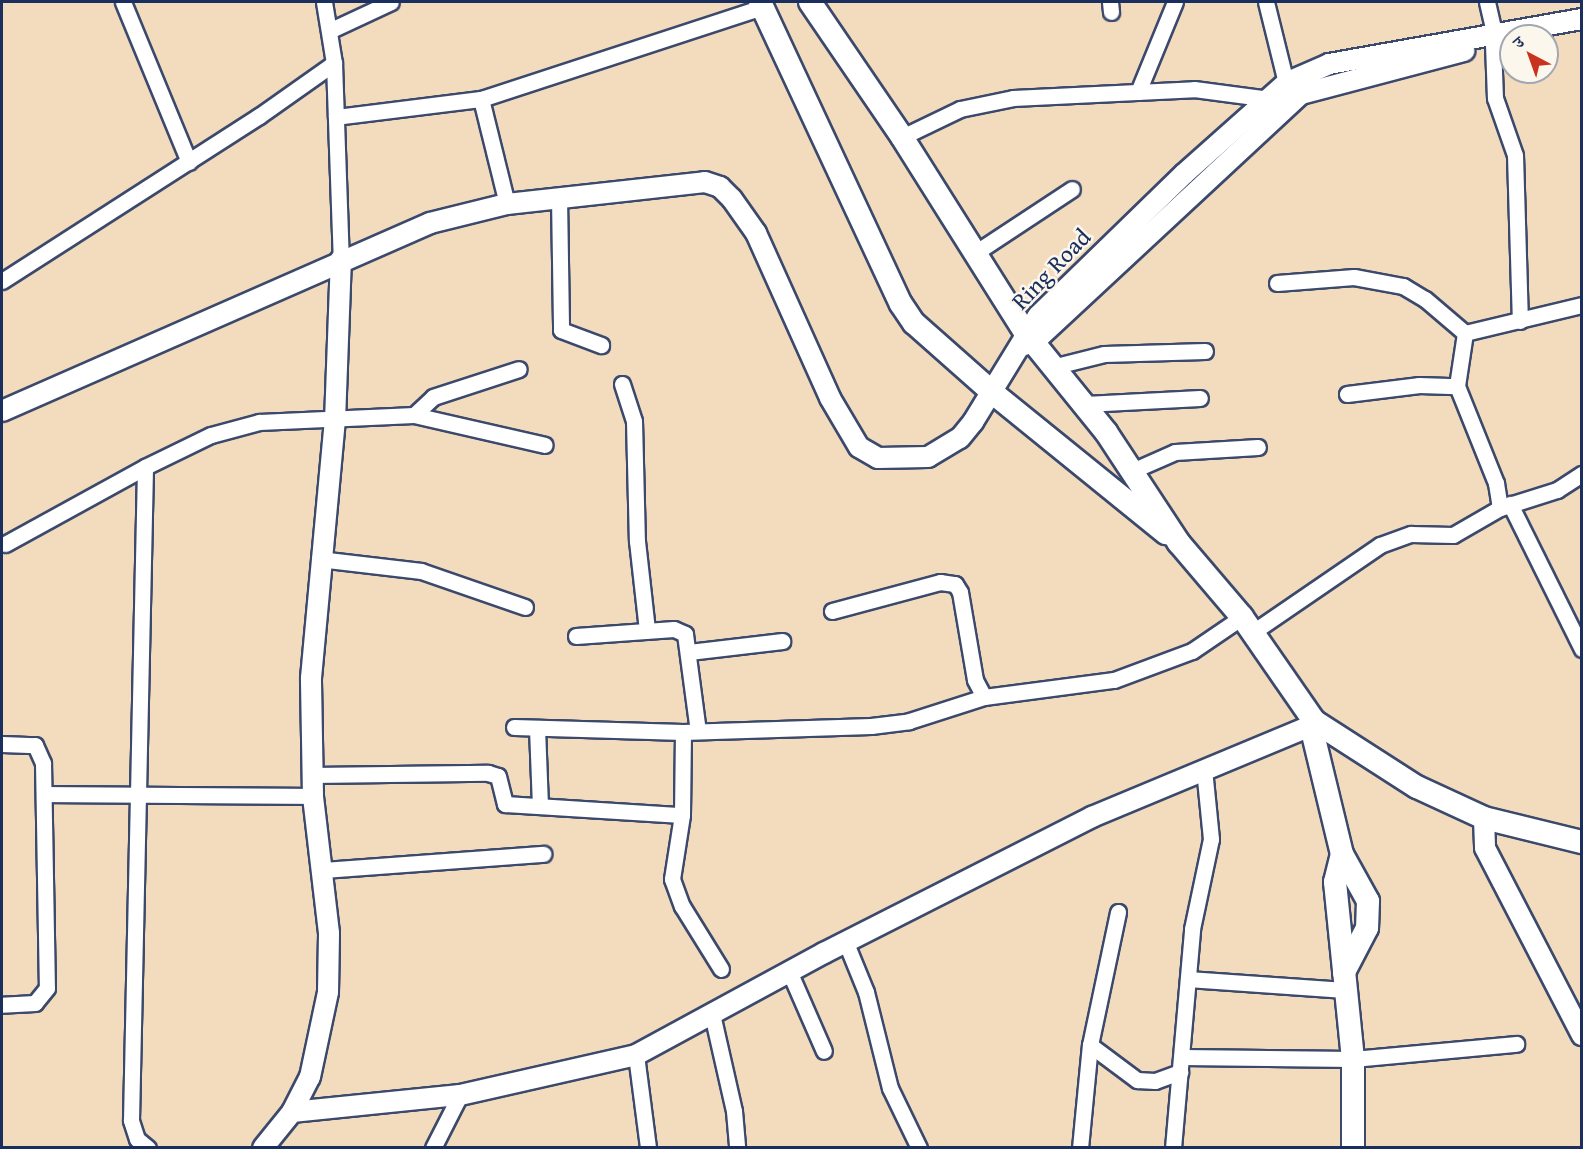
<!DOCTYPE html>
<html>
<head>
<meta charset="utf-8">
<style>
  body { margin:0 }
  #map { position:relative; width:1583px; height:1149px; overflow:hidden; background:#f3dbbe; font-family:"Gentium Book Plus","Noto Serif Devanagari",serif }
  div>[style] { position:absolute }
  .roads { filter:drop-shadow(2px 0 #3b496c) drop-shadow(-2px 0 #3b496c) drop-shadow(0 2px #3b496c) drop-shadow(0 -2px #3b496c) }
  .minor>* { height:15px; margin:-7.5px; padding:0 7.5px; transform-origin:7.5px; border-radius:7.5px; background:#fff }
  .tertiary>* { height:20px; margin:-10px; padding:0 10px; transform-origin:10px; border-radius:10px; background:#fff }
  .secondary>* { height:22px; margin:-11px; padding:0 11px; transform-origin:11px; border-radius:11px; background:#fff }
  span { translate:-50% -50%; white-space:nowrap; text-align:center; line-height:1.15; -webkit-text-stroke:5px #fbf7ec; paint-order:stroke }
  .street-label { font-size:24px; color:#1b2f5e }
  .frame { position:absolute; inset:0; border:3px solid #1b2f5e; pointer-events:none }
  .north { position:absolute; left:1499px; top:24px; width:60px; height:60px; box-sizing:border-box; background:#fbf7ec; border:2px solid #a1a7b3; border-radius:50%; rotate:319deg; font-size:16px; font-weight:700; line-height:24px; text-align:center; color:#1b2f5e }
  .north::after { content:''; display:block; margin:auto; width:21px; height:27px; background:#c8321e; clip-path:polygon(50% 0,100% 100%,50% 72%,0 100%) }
</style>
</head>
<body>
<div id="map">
  <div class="roads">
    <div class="minor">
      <i style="left:123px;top:2px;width:173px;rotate:67.6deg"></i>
      <i style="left:324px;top:2px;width:62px;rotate:80.7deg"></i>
      <i style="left:334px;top:63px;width:196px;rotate:88deg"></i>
      <i style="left:1110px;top:2px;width:10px;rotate:84deg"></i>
      <i style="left:1266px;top:2px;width:83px;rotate:76.1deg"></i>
      <i style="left:1487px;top:2px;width:32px;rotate:77deg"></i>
      <i style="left:331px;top:30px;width:66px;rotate:-25deg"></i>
      <i style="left:1493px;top:44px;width:54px;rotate:87.9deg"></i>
      <i style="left:1495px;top:98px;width:60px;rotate:70.7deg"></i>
      <i style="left:1515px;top:155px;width:166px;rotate:88.3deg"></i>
      <i style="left:1138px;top:92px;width:97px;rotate:-67.7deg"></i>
      <i style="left:336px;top:117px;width:146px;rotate:-7.1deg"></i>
      <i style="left:902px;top:137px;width:64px;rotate:-25.8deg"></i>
      <i style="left:960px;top:109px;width:54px;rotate:-11.7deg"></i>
      <i style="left:1013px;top:98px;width:181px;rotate:-2.8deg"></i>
      <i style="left:1194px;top:89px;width:76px;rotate:7.6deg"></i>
      <i style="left:559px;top:197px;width:133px;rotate:89.1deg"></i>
      <i style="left:561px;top:330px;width:43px;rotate:20.6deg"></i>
      <i style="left:507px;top:204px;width:108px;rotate:-103.9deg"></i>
      <i style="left:481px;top:99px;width:297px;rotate:-18.1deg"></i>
      <i style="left:975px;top:253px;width:116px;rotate:-33.4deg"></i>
      <i style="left:2px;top:281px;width:305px;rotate:-32.7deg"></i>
      <i style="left:259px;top:116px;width:92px;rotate:-35.2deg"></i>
      <i style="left:1277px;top:283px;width:77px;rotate:-4.5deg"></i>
      <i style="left:1354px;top:277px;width:50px;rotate:10.4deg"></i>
      <i style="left:1403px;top:286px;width:26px;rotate:31deg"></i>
      <i style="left:1425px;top:299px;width:52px;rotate:40.4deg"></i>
      <i style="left:1465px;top:333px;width:54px;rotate:98.6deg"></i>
      <i style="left:1457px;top:386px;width:105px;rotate:68.1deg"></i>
      <i style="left:1496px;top:483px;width:25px;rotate:81deg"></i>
      <i style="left:1465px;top:333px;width:120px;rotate:-13.5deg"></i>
      <i style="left:1056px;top:366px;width:49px;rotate:-14deg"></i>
      <i style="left:1104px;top:354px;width:101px;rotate:-1.7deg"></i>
      <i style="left:622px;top:384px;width:39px;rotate:72deg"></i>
      <i style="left:634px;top:421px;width:120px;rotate:88.6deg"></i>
      <i style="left:637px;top:541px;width:90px;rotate:83.6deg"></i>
      <i style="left:1347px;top:394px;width:73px;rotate:-7.1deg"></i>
      <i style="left:1419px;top:385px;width:38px;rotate:2deg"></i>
      <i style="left:1085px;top:404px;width:115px;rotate:-3deg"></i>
      <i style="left:414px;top:415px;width:26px;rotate:-43deg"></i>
      <i style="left:433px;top:397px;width:90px;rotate:-18deg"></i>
      <i style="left:1134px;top:470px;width:45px;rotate:-23.7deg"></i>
      <i style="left:1175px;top:452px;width:83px;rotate:-3.4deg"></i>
      <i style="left:1510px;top:504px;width:162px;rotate:63.6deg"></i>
      <i style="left:5px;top:544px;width:160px;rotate:-28.8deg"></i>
      <i style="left:319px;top:559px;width:103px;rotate:6.7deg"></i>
      <i style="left:421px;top:571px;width:110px;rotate:19.1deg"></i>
      <i style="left:832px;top:611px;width:112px;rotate:-15deg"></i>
      <i style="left:940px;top:582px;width:15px;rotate:8deg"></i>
      <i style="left:955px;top:584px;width:9px;rotate:58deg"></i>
      <i style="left:960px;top:592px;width:89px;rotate:80.3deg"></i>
      <i style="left:975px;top:680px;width:19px;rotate:62deg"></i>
      <i style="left:984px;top:697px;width:131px;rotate:-7.5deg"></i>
      <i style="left:1114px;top:680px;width:83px;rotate:-20.4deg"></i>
      <i style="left:1192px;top:651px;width:60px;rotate:-34.2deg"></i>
      <i style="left:1253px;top:632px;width:154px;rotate:-34.4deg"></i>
      <i style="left:1380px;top:545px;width:33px;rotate:-20deg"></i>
      <i style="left:1411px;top:534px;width:42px;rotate:1.4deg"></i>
      <i style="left:1453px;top:535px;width:54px;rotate:-29.9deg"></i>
      <i style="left:1500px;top:508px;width:60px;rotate:-17.5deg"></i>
      <i style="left:1557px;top:490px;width:30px;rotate:-33deg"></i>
      <i style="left:576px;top:636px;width:98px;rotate:-4.1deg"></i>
      <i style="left:674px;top:629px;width:12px;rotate:24deg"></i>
      <i style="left:685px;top:634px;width:98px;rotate:82.4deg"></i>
      <i style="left:689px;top:652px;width:94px;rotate:-6.7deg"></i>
      <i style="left:514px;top:727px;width:169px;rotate:1.7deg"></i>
      <i style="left:683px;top:732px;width:188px;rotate:-1.8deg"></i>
      <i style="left:871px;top:726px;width:38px;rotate:-7deg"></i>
      <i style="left:909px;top:721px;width:79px;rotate:-17.7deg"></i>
      <i style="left:537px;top:728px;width:77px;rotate:87.8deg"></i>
      <i style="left:683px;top:732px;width:83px;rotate:90.7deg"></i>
      <i style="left:682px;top:815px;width:65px;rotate:98.9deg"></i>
      <i style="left:672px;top:879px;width:29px;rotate:70deg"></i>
      <i style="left:682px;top:906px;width:74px;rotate:58.2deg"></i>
      <i style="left:2px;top:744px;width:33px;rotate:2deg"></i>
      <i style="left:35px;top:745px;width:20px;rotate:66deg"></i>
      <i style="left:43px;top:763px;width:225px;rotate:89deg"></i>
      <i style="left:47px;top:988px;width:19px;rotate:129deg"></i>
      <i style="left:35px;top:1003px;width:33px;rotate:177deg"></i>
      <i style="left:312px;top:775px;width:176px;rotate:-0.7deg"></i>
      <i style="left:488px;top:773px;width:10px;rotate:17deg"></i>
      <i style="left:498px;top:776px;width:29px;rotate:76deg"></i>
      <i style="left:505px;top:804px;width:177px;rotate:3.6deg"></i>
      <i style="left:46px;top:794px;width:267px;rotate:0.4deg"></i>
      <i style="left:324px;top:870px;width:220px;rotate:-4.2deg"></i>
      <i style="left:846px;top:943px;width:53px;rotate:67.8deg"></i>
      <i style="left:866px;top:992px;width:99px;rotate:76deg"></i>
      <i style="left:890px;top:1088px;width:67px;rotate:64.2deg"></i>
      <i style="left:789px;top:971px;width:87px;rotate:66.4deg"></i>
      <i style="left:1188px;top:979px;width:157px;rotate:4deg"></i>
      <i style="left:712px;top:1014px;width:99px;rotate:77.2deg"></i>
      <i style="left:734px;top:1111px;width:37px;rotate:85deg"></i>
      <i style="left:1090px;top:1045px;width:59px;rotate:36.7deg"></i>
      <i style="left:1137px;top:1080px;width:18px;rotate:3deg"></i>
      <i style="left:1155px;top:1081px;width:27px;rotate:-20deg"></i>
      <i style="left:636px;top:1055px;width:94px;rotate:82.6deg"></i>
      <i style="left:1182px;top:1057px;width:171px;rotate:0.7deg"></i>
      <i style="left:1353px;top:1059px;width:164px;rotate:-5.3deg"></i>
      <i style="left:148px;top:1148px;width:14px;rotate:-141deg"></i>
      <i style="left:137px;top:1139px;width:20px;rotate:-108deg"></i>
      <i style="left:131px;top:1120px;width:653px;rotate:-88.77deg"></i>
      <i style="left:145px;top:467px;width:73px;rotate:-25.9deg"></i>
      <i style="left:211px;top:435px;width:50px;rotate:-15.2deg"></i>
      <i style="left:259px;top:422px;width:155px;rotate:-2.6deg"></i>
      <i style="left:414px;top:415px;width:134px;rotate:12.9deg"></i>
      <i style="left:433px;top:1148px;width:59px;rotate:-63deg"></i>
      <i style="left:1080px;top:1148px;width:103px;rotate:-84.5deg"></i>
      <i style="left:1090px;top:1045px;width:136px;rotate:-78.1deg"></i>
      <i style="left:1173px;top:1148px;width:220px;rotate:-85deg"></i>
      <i style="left:1192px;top:929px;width:92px;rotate:-78.1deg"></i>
      <i style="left:1211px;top:839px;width:70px;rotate:-95.7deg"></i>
    </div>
    <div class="tertiary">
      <i style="left:1021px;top:346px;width:14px;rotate:-17deg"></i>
      <i style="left:1034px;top:342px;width:364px;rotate:-42.9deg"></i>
      <i style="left:1301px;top:94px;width:169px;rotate:-14.8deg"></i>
      <i style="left:2px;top:411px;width:467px;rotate:-23.7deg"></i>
      <i style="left:430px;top:223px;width:79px;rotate:-13.9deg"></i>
      <i style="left:507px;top:204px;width:199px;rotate:-6.3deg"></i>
      <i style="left:705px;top:182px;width:16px;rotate:18deg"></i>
      <i style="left:720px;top:187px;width:17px;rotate:45deg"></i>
      <i style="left:732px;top:199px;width:42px;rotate:54.8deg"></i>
      <i style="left:756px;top:233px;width:181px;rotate:65.8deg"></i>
      <i style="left:830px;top:398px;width:57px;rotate:59.4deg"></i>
      <i style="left:859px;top:447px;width:22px;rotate:30deg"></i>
      <i style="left:878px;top:458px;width:50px;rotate:-1.1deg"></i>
      <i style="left:928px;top:457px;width:37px;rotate:-31deg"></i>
      <i style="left:960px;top:438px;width:21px;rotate:-51deg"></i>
      <i style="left:973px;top:422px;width:124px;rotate:-58.5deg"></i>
      <i style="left:1038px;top:316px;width:204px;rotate:-44.2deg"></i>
      <i style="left:1184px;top:174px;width:137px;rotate:-41.7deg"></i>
      <i style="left:1286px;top:83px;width:47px;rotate:-23.8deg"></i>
      <i style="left:1329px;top:64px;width:257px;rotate:-10.1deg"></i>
      <i style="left:1484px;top:818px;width:30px;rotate:88deg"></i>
      <i style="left:1485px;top:848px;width:211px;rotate:62.6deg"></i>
      <i style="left:292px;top:1112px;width:169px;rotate:-5.8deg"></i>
      <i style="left:460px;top:1095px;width:180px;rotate:-12.8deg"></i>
      <i style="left:636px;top:1055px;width:214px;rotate:-28.5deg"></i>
      <i style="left:824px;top:953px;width:301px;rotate:-26.9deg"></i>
      <i style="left:1092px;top:817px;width:237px;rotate:-22.6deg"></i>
      <i style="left:263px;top:1148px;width:46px;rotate:-51.1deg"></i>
      <i style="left:292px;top:1112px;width:39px;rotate:-63deg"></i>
      <i style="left:310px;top:1077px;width:87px;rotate:-78deg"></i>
      <i style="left:328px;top:992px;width:59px;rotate:-89deg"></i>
      <i style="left:329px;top:933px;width:138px;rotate:-96.7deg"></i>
      <i style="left:313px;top:796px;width:118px;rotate:-91deg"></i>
      <i style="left:311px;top:678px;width:258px;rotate:-84.7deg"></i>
      <i style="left:335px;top:421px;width:162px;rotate:-87.9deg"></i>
    </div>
    <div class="secondary">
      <i style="left:760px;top:2px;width:333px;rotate:65deg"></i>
      <i style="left:901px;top:304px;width:23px;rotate:56deg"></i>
      <i style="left:914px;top:323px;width:106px;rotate:41.5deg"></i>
      <i style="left:993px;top:393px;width:223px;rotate:39deg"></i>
      <i style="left:810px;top:2px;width:163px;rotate:55.7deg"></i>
      <i style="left:902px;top:137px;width:231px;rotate:57.8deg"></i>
      <i style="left:1025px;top:332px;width:129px;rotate:51deg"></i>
      <i style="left:1106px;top:432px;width:133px;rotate:56.7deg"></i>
      <i style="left:1179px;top:543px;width:97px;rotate:49.6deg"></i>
      <i style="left:1242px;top:617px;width:126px;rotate:55.3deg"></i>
      <i style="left:1314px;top:721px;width:122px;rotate:32.7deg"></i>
      <i style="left:1417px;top:787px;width:74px;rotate:24.8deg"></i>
      <i style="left:1484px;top:818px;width:101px;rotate:13.8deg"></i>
      <i style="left:1314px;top:721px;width:6px;rotate:121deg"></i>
      <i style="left:1311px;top:726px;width:132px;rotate:76.4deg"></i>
      <i style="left:1342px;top:854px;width:54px;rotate:61deg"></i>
      <i style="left:1368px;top:901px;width:27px;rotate:92deg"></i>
      <i style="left:1367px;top:928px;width:50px;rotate:117.6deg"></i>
      <i style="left:1342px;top:854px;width:29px;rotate:104deg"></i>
      <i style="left:1335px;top:882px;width:178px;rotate:84.2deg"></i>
      <i style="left:1353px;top:1059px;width:89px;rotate:90deg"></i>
    </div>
  </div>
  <div class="street-label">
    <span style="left:1051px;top:269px;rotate:-46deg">Ring Road</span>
  </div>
  <div class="frame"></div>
  <div class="north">उ</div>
</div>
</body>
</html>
